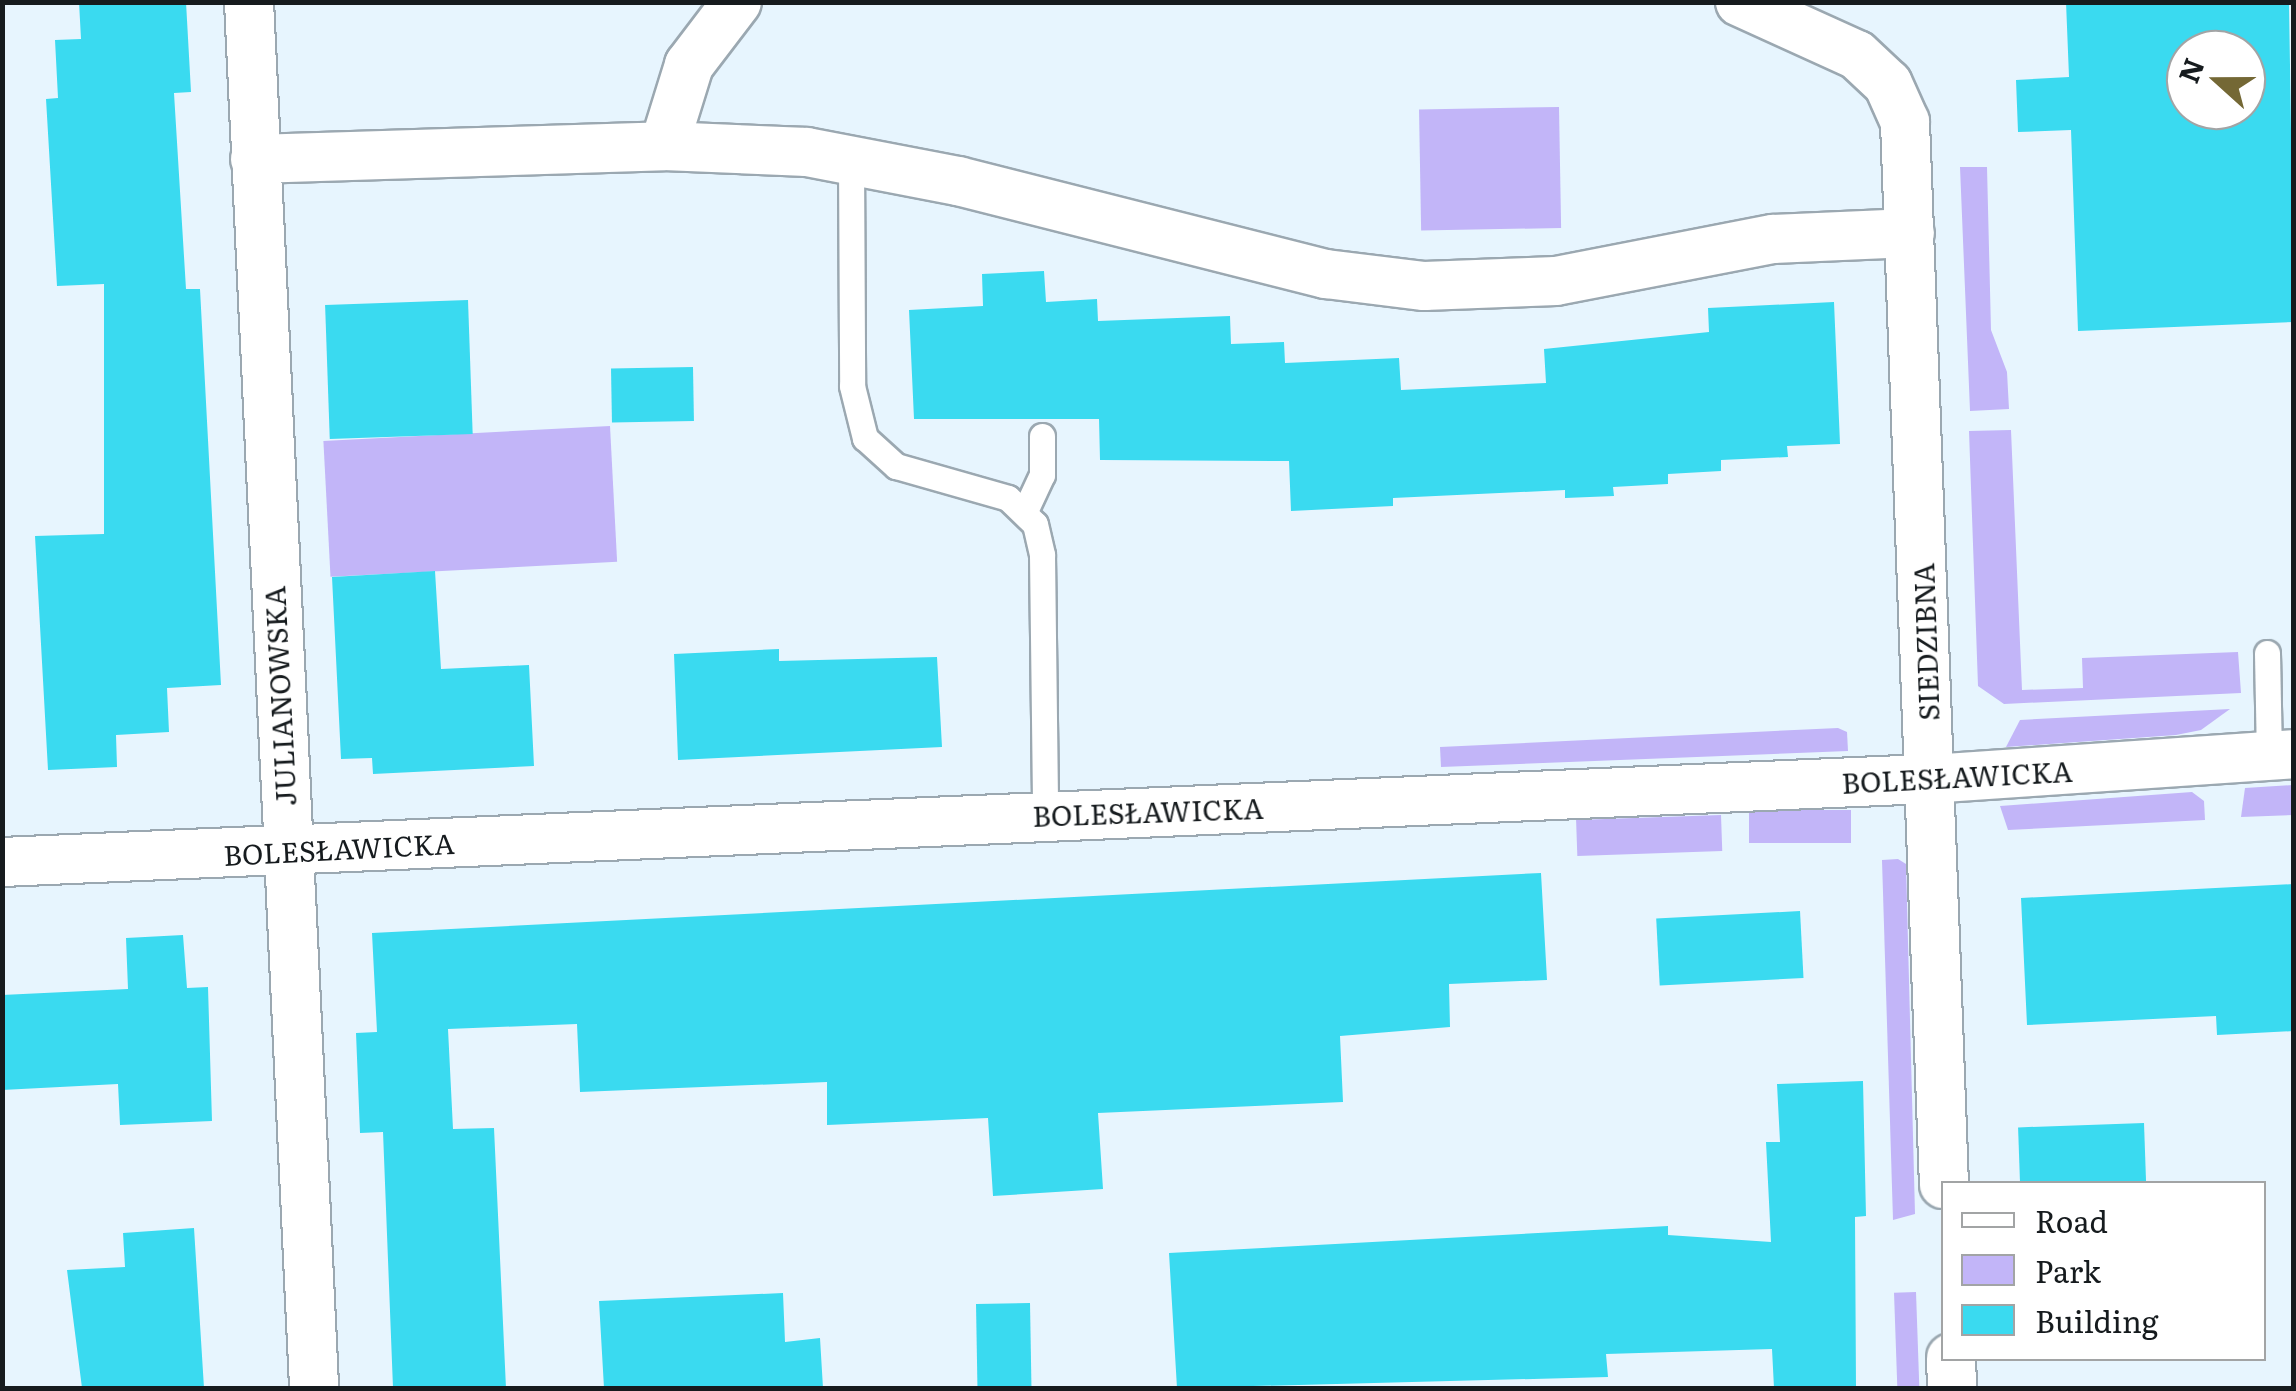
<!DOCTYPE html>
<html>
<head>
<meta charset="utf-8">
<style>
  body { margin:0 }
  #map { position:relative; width:2296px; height:1391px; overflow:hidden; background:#e7f5fe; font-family:Literata,serif }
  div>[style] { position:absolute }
  .green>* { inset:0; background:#c2b5f8; transform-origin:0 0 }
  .building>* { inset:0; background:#3adaf0; transform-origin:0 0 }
  .roads { filter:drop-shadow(2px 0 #9ba8b1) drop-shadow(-2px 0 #9ba8b1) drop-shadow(0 2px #9ba8b1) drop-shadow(0 -2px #9ba8b1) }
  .lane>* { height:25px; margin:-12.5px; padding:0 12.5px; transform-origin:12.5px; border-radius:12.5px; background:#fff }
  .street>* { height:48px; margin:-24px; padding:0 24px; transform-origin:24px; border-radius:24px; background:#fff }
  span { translate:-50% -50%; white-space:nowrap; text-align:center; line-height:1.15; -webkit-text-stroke:8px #fff; paint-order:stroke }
  .street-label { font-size:28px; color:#161b1e }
  .frame { position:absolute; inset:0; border:5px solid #161b1e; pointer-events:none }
  .legend { position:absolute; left:1941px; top:1181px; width:325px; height:180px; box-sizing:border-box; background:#fff; border:2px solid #a2a4a5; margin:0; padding:12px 18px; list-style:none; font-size:30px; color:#161b1e }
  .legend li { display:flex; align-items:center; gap:20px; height:50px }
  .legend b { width:50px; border:2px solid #a2a4a5 }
  .north { position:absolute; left:2166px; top:30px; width:100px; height:100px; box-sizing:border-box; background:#fff; border:2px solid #a2a4a5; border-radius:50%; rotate:291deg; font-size:28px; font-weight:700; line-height:40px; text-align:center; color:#161b1e }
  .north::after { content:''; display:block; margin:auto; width:35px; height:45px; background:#746835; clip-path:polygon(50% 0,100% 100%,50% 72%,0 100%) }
</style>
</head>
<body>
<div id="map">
  <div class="green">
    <i style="left:1559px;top:107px;width:121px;height:140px;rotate:89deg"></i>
    <i style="clip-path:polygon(1960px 167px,1987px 167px,1991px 330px,2007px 372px,2009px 409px,1970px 411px)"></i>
    <i style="left:610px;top:426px;width:136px;height:287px;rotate:87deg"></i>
    <i style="clip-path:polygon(2011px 430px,2022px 690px,2083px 688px,2082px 658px,2238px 652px,2241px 693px,2004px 704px,1978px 686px,1969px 431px)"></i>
    <i style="clip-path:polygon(2230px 709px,2201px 730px,2176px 735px,2006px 747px,2020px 720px)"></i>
    <i style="clip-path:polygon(1838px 728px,1847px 732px,1848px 751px,1441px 767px,1440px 747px)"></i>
    <i style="clip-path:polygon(2293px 785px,2293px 815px,2241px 817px,2245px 788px)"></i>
    <i style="clip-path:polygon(2192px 792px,2204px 801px,2205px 820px,2008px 830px,2000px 806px)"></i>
    <i style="left:1851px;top:810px;width:33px;height:102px;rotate:90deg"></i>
    <i style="left:1721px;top:815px;width:36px;height:145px;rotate:88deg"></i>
    <i style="clip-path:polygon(1898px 859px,1906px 864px,1915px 1214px,1893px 1220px,1882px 860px)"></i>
    <i style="left:1916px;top:1292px;width:96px;height:22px;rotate:88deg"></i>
  </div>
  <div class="building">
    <i style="clip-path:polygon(79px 2px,186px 2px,191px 92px,174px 93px,186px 289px,200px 289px,221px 685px,167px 688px,169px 732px,116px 735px,117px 767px,48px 770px,35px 536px,104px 534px,104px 284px,57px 286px,46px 99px,58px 98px,55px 40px,81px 39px)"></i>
    <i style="clip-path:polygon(evenodd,2066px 2px,2289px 2px,2294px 322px,2078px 331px,2071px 130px,2018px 132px,2016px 80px,2069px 77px,2066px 2px,2186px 50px,2246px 50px,2246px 110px,2186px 110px,2186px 50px)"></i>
    <i style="clip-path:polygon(1044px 271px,1046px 302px,1097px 299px,1098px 321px,1230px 316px,1231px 344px,1284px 342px,1285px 363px,1399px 358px,1401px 390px,1546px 383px,1544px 349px,1709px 332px,1708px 308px,1834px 302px,1840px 444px,1787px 446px,1788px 457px,1721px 460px,1721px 471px,1668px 474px,1668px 484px,1613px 487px,1614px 496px,1565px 498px,1565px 490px,1393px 498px,1393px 506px,1291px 511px,1289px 461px,1100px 460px,1099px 419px,914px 419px,909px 310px,983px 306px,982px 274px)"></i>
    <i style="left:468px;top:300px;width:134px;height:143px;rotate:88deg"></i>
    <i style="left:693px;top:367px;width:54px;height:82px;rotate:89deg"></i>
    <i style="clip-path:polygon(435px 571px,441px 669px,529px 665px,534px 766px,373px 774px,372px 758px,341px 759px,332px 577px)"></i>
    <i style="clip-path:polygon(779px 649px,779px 661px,937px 657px,942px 747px,678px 760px,674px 654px)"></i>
    <i style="clip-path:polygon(1541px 873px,1547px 980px,1449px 984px,1450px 1027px,1340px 1036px,1343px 1102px,1098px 1113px,1103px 1189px,993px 1196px,988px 1118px,827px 1125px,827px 1082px,580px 1092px,577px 1024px,448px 1029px,453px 1129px,494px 1128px,506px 1388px,393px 1388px,383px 1132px,360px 1133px,356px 1033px,377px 1032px,372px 933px)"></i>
    <i style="clip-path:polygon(2294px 884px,2294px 1031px,2217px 1035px,2216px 1016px,2027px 1025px,2021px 898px)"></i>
    <i style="left:1800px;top:911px;width:67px;height:144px;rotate:87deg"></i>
    <i style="clip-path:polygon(183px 935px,187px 988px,208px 987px,212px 1121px,120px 1125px,118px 1084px,2px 1090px,2px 995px,128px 989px,126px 938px)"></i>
    <i style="clip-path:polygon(1863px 1081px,1866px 1216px,1855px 1217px,1856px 1388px,1774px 1388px,1772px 1349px,1606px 1354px,1608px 1377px,1177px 1388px,1169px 1253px,1668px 1226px,1668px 1235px,1771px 1242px,1766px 1142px,1780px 1142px,1777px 1084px)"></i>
    <i style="left:2144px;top:1123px;width:61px;height:126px;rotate:88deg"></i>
    <i style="clip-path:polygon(194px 1228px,204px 1388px,82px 1388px,67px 1270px,125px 1267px,123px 1233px)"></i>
    <i style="clip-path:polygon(783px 1293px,785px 1342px,820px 1338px,823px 1388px,604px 1388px,599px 1301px)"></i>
    <i style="left:1030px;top:1303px;width:85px;height:54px;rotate:89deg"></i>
  </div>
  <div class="roads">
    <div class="lane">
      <i style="left:851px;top:159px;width:227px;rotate:89.7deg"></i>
      <i style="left:852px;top:386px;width:54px;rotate:76deg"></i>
      <i style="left:865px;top:438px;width:42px;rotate:42.1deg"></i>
      <i style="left:896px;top:466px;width:116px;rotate:15.9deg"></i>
      <i style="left:1008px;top:498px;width:37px;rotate:44deg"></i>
      <i style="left:1035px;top:524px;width:32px;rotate:77deg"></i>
      <i style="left:1042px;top:555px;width:260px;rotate:89.3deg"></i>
      <i style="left:1025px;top:511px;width:40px;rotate:-65deg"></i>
      <i style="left:1042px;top:475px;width:39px;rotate:-90deg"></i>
      <i style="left:2267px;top:653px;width:102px;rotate:88.9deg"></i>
    </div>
    <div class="street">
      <i style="left:249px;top:2px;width:1388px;rotate:87.31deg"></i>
      <i style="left:1740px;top:2px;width:128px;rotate:24.4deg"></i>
      <i style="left:1857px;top:55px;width:42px;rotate:43.1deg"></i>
      <i style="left:1888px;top:84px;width:42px;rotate:65.9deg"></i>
      <i style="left:1905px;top:122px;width:1063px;rotate:87.9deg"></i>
      <i style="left:664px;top:146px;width:85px;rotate:-72.8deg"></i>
      <i style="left:689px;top:65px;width:79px;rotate:-52.7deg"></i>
      <i style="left:255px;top:159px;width:409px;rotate:-1.8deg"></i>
      <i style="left:664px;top:146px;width:143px;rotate:2.4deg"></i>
      <i style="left:807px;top:152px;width:154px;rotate:10.9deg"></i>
      <i style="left:958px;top:181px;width:380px;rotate:14.2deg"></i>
      <i style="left:1326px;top:274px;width:99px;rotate:7deg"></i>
      <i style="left:1424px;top:286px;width:132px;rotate:-2.2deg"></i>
      <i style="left:1556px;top:281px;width:221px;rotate:-11deg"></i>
      <i style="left:1773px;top:239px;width:137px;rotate:-2.5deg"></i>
      <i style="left:2px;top:862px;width:1930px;rotate:-2.47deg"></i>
      <i style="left:1930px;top:779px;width:365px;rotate:-3.9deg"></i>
      <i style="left:1951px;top:1358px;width:30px;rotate:88deg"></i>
    </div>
  </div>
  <div class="street-label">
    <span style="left:1925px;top:642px;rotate:-92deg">SIEDZIBNA</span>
    <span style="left:279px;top:696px;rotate:-93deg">JULIANOWSKA</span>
    <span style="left:1957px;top:776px;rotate:-3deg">BOLESŁAWICKA</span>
    <span style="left:1148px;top:811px;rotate:-2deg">BOLESŁAWICKA</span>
    <span style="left:339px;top:848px;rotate:-3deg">BOLESŁAWICKA</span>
  </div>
  <div class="frame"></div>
  <ul class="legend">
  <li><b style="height:12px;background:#fff"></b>Road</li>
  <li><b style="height:28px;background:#c2b5f8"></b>Park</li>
  <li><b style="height:28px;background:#3adaf0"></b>Building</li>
  </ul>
  <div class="north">N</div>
</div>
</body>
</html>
